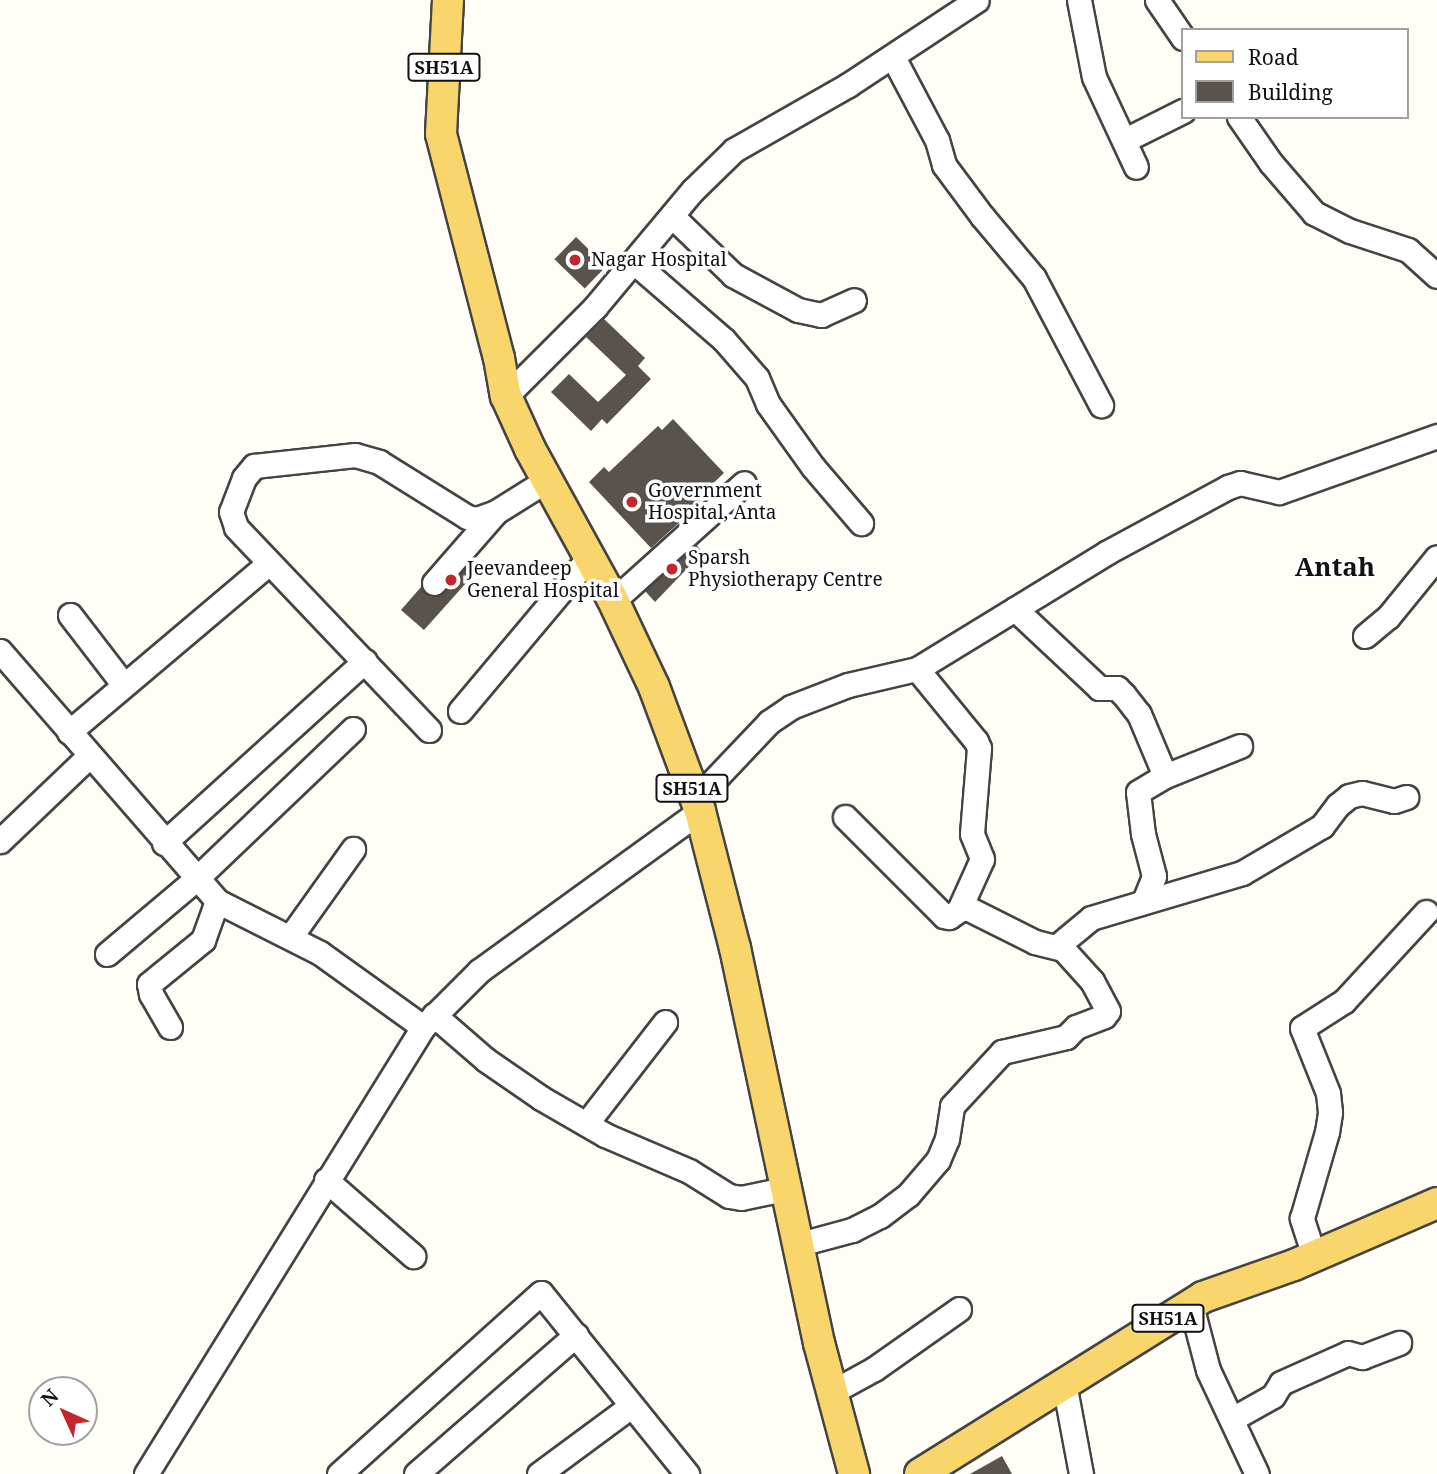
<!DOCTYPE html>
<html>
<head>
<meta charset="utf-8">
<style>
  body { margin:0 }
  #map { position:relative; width:1437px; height:1474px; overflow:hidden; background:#fffdf5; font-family:"Noto Serif",serif }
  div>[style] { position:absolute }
  .building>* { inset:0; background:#5a524d; transform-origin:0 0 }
  .roads { filter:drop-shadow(2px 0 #444) drop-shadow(-2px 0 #444) drop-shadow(0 2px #444) drop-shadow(0 -2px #444) }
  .minor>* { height:23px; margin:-11.5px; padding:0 11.5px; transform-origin:11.5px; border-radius:11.5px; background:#fff }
  .major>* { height:30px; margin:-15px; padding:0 15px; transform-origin:15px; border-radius:15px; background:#f9d66b }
  .dots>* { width:19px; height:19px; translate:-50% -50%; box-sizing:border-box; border:4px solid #fff; border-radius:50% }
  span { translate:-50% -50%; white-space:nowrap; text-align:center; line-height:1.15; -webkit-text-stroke:7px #fff; paint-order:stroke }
  .shield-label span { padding:2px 5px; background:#fff; border:2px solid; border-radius:5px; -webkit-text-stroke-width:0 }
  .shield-label { font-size:18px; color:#111; font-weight:700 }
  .poi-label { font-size:19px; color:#111 }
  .left { translate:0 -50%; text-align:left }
  .district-label { font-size:26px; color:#111; font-weight:700 }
  .legend { position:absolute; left:1181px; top:28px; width:228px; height:91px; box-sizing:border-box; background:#fff; border:2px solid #a0a0a0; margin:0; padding:9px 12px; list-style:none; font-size:21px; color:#111 }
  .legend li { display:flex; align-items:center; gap:14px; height:35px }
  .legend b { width:35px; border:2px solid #a0a0a0 }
  .north { position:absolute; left:28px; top:1376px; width:70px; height:70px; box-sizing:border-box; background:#fff; border:2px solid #a0a0a0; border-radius:50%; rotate:315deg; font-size:19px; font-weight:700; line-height:28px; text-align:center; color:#111 }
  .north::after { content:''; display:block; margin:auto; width:24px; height:32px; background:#c4262e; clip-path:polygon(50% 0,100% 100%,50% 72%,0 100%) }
</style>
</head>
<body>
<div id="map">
  <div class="building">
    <i style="left:576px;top:237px;width:42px;height:31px;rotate:44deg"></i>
    <i style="clip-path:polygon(604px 319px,645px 358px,638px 366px,651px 379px,607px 424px,602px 419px,591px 431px,551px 392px,569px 374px,598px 402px,626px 375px,586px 337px)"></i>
    <i style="clip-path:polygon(673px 419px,724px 473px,700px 496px,702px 499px,682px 520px,651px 548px,589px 482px,604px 467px,609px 472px,658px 426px,662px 430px)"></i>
    <i style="clip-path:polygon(696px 545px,703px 552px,655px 602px,645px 591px)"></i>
    <i style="clip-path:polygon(467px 566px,475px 573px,424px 630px,401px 610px,421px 587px,431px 597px,439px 596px)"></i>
    <i style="clip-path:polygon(1002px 1456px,1012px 1474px,970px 1474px)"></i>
  </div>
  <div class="roads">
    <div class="minor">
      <i style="left:1079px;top:0;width:78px;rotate:79deg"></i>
      <i style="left:1094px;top:77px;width:99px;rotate:65deg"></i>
      <i style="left:1157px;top:0;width:46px;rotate:55.6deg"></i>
      <i style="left:893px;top:57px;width:94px;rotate:62.1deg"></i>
      <i style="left:937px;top:140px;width:26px;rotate:74deg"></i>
      <i style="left:944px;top:165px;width:64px;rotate:53.3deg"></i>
      <i style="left:982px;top:216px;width:81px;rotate:50deg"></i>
      <i style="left:1034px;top:278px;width:144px;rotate:62.2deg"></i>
      <i style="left:1239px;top:117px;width:56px;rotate:55.2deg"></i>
      <i style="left:1271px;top:163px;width:66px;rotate:49.3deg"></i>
      <i style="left:1314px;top:213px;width:40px;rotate:26.6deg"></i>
      <i style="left:1350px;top:231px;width:61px;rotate:18.1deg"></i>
      <i style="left:1408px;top:250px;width:39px;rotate:42deg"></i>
      <i style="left:1125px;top:140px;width:65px;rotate:-26.6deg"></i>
      <i style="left:672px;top:216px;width:85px;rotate:44deg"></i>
      <i style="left:733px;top:275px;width:74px;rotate:28.3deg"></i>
      <i style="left:798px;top:310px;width:24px;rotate:12deg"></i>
      <i style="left:821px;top:315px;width:36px;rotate:-24deg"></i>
      <i style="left:634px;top:262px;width:119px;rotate:40.9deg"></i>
      <i style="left:724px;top:340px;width:50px;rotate:49deg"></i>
      <i style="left:757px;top:378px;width:28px;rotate:67deg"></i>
      <i style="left:768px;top:404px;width:77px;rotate:54.5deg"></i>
      <i style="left:813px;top:467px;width:74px;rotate:49.4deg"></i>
      <i style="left:506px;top:396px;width:126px;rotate:-45deg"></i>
      <i style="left:595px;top:307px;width:153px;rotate:-50.1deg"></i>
      <i style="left:693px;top:190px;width:57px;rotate:-44.3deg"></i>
      <i style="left:734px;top:150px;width:131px;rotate:-29.7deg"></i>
      <i style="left:848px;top:85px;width:154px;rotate:-33.4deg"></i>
      <i style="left:434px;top:583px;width:94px;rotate:-48.9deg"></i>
      <i style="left:613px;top:601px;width:176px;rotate:-42deg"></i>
      <i style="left:1015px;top:609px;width:115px;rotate:43.2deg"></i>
      <i style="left:1099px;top:688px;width:18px"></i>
      <i style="left:1117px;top:688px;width:10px;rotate:45deg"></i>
      <i style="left:1124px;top:695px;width:24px;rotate:52deg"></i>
      <i style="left:1139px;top:714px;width:67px;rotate:67.2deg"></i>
      <i style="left:70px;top:615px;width:88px;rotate:52.4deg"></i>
      <i style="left:1365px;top:636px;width:30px;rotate:-40deg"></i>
      <i style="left:1388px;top:617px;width:77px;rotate:-50.8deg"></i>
      <i style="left:0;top:651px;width:331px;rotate:49deg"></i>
      <i style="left:217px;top:901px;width:115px;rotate:26.8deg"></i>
      <i style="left:320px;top:953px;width:127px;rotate:35.7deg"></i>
      <i style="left:917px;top:669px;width:93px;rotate:50.7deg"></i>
      <i style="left:976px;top:741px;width:8px;rotate:67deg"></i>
      <i style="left:979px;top:748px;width:86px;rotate:94.7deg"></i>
      <i style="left:972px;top:834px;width:27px;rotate:68deg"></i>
      <i style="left:982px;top:859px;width:56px;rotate:114.3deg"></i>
      <i style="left:460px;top:711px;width:201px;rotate:-50deg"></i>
      <i style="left:429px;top:730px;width:280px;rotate:-133.6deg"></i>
      <i style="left:236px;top:527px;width:16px;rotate:-108deg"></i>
      <i style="left:231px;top:512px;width:36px;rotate:-69deg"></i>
      <i style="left:244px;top:478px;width:16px;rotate:-50deg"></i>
      <i style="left:254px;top:466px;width:102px;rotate:-6.2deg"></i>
      <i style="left:355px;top:455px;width:25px;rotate:16deg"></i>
      <i style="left:379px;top:462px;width:104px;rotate:32deg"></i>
      <i style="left:467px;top:517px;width:9px;rotate:13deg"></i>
      <i style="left:476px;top:519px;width:21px;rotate:-19deg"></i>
      <i style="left:496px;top:512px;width:60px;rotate:-32.1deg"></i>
      <i style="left:69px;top:732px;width:260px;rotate:-40.2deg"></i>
      <i style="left:696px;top:799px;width:106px;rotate:-46.5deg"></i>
      <i style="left:769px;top:722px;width:27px;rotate:-34deg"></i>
      <i style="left:791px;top:707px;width:61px;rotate:-21.1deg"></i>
      <i style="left:848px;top:685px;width:71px;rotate:-13.1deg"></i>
      <i style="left:917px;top:669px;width:222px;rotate:-31.5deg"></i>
      <i style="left:1106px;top:553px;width:139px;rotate:-28.4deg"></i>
      <i style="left:1228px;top:487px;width:13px;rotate:-18deg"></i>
      <i style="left:1240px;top:483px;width:40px;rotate:13deg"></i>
      <i style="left:1279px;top:492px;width:168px;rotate:-19.5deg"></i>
      <i style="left:0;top:841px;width:123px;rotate:-43.7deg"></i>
      <i style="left:164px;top:843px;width:271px;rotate:-42.2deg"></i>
      <i style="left:1144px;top:901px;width:27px;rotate:-68deg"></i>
      <i style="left:1154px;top:876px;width:43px;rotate:-104.7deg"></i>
      <i style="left:1143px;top:834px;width:42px;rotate:-96.8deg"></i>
      <i style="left:1138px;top:792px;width:31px;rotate:-31deg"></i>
      <i style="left:1165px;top:776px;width:81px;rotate:-21.8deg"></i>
      <i style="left:291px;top:936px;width:107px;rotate:-54.5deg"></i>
      <i style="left:1056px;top:947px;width:45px;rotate:-39.6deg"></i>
      <i style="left:1091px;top:918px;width:158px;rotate:-16.6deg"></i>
      <i style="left:1242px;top:873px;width:93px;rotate:-30.4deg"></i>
      <i style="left:1322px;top:826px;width:26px;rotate:-53deg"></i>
      <i style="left:1338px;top:805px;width:14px;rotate:-39deg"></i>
      <i style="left:1349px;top:796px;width:13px;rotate:-13deg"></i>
      <i style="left:1362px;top:793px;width:33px;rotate:14deg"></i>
      <i style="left:1394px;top:801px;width:13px;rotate:-18deg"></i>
      <i style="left:107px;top:954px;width:116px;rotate:-40.1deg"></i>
      <i style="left:196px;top:879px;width:217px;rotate:-43.7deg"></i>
      <i style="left:434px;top:1015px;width:69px;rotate:40.9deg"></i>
      <i style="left:486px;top:1060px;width:67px;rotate:34.6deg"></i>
      <i style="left:541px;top:1098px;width:74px;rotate:30deg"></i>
      <i style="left:605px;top:1135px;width:91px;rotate:23.2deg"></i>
      <i style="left:689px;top:1171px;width:47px;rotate:32deg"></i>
      <i style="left:729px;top:1196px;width:12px;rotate:9deg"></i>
      <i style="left:741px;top:1198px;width:49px;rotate:-11.8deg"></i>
      <i style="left:170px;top:1027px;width:38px;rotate:-120deg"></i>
      <i style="left:151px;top:994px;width:10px;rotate:-101deg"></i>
      <i style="left:149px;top:984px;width:70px;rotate:-39.2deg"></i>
      <i style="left:203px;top:940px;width:41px;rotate:-70.3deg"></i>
      <i style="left:586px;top:1124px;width:129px;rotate:-52.2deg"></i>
      <i style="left:326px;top:1180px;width:116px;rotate:41.1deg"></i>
      <i style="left:800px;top:1244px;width:54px;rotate:-15.1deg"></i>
      <i style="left:852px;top:1230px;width:31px;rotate:-27deg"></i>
      <i style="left:880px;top:1216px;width:35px;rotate:-37deg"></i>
      <i style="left:908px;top:1195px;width:46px;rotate:-49.4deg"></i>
      <i style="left:938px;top:1160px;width:23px;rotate:-67deg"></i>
      <i style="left:947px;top:1139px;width:33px;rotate:-81deg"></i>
      <i style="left:952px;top:1106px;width:74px;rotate:-47.2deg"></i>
      <i style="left:1002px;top:1052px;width:66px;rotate:-13.2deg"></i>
      <i style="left:1066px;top:1037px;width:14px;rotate:-45deg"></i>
      <i style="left:1076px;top:1027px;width:30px;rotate:-21deg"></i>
      <i style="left:1104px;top:1016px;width:6px;rotate:-51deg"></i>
      <i style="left:1108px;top:1011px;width:34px;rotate:-118deg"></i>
      <i style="left:1092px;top:981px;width:43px;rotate:-132.2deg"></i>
      <i style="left:1063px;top:949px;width:29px;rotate:-166deg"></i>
      <i style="left:1035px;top:942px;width:74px;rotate:-153.4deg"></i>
      <i style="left:969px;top:909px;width:7px;rotate:-172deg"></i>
      <i style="left:962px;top:908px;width:16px;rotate:145deg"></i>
      <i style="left:949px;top:917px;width:5px;rotate:-169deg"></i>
      <i style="left:944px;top:916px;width:140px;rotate:-135deg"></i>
      <i style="left:1314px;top:1256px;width:40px;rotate:-108deg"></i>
      <i style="left:1302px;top:1218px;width:90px;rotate:-73.8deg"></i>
      <i style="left:1327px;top:1132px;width:20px;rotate:-81deg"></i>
      <i style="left:1330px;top:1112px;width:19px;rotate:-96deg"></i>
      <i style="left:1328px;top:1093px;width:70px;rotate:-111.8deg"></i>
      <i style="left:1302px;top:1028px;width:50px;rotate:-32.7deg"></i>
      <i style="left:1344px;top:1001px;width:121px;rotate:-47.3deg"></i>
      <i style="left:1191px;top:1305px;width:67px;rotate:75.3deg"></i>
      <i style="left:1208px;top:1370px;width:115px;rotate:64.8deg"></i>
      <i style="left:1064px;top:1383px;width:93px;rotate:79.4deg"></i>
      <i style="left:832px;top:1392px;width:48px;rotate:-28.7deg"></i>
      <i style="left:874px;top:1369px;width:104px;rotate:-35.2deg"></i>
      <i style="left:1232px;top:1419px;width:47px;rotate:-29.3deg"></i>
      <i style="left:1273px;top:1396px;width:15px;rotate:-58deg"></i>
      <i style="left:1281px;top:1383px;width:73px;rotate:-24.1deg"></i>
      <i style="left:1348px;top:1353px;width:15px;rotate:16deg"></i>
      <i style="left:1362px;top:1357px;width:40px;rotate:-21deg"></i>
      <i style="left:146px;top:1474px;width:526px;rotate:-58.21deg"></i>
      <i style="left:423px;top:1027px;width:79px;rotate:-45deg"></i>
      <i style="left:479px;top:971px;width:273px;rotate:-35.9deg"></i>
      <i style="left:339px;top:1474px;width:271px;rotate:-41.9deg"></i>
      <i style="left:541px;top:1293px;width:233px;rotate:51.1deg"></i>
      <i style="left:416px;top:1474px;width:212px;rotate:-41deg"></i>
      <i style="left:539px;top:1474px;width:114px;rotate:-36.5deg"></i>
    </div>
    <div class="major">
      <i style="left:448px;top:0;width:134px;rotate:93deg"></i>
      <i style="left:441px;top:134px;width:231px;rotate:75.5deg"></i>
      <i style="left:499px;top:358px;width:39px;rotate:80deg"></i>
      <i style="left:506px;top:396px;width:58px;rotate:65.6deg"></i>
      <i style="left:530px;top:449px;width:170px;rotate:61.2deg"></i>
      <i style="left:612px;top:598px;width:98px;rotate:64.7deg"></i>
      <i style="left:654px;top:687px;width:132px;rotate:69.6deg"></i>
      <i style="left:700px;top:811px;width:141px;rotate:75.7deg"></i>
      <i style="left:735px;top:948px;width:404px;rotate:78deg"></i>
      <i style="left:819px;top:1343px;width:136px;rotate:75deg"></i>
      <i style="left:920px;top:1474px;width:334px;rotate:-32deg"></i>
      <i style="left:1203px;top:1297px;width:96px;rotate:-19.4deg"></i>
      <i style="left:1294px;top:1265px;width:156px;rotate:-23.4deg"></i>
    </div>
  </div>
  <div class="dots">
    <i style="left:575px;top:260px;background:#c4262e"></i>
    <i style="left:632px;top:502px;background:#c4262e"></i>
    <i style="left:672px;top:569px;background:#c4262e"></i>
    <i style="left:451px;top:580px;background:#c4262e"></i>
  </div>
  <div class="shield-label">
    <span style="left:444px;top:67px">SH51A</span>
    <span style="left:692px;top:788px">SH51A</span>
    <span style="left:1168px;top:1318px">SH51A</span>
  </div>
  <div class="poi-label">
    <span class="left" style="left:591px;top:260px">Nagar Hospital</span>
    <span class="left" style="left:648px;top:502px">Government<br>Hospital, Anta</span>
    <span class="left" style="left:688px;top:569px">Sparsh<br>Physiotherapy Centre</span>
    <span class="left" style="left:467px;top:580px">Jeevandeep<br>General Hospital</span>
  </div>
  <div class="district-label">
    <span style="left:1335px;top:567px">Antah</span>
  </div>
  <ul class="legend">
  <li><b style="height:9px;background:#f9d66b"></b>Road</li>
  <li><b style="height:19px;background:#5a524d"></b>Building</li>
  </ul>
  <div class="north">N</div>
</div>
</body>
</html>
